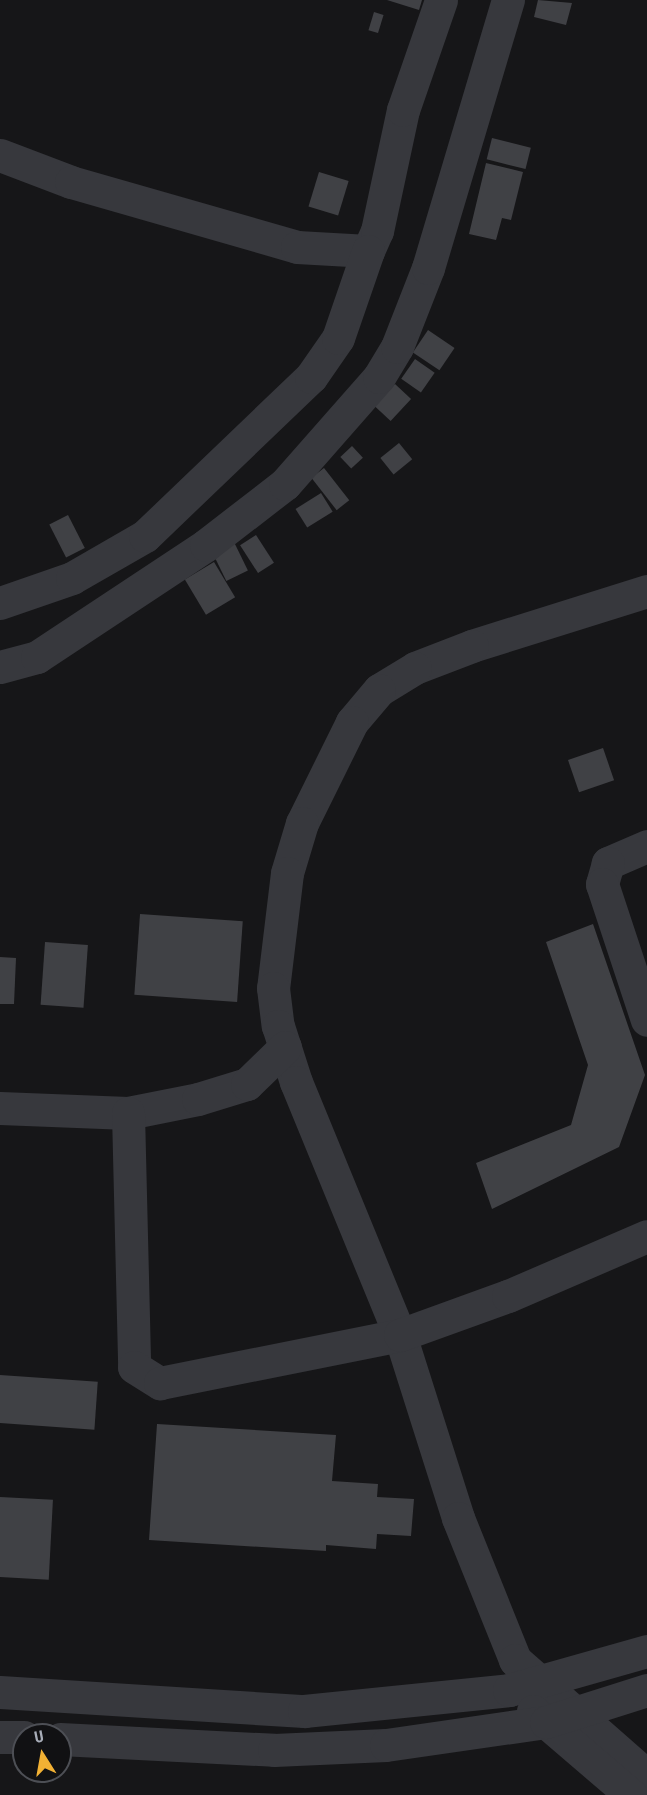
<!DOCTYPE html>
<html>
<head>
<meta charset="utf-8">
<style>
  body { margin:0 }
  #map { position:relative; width:647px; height:1795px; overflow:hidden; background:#161618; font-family:"Roboto Condensed",sans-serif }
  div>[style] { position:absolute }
  .building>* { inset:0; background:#404145; transform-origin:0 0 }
  .minor>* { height:33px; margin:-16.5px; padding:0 16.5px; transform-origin:16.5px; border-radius:16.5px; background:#37383d }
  span { translate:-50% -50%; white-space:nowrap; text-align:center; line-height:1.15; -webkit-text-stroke:6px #111113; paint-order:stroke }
  .north { position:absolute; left:12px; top:1723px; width:60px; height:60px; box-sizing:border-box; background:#111113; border:2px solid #4d4f55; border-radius:50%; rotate:349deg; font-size:16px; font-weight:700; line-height:24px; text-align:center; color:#a8adb8 }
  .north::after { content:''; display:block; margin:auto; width:21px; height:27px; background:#f2b134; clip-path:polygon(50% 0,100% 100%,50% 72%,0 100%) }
</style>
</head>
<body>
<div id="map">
  <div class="building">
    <i style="clip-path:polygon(387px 0,422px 0,419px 10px)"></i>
    <i style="clip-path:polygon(538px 0,572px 3px,566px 25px,534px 17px)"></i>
    <i style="left:374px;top:12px;width:10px;height:19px;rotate:17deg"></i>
    <i style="left:492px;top:138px;width:40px;height:22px;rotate:14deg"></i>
    <i style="clip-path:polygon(486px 163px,523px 172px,511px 220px,502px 218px,496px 240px,469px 234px)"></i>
    <i style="left:319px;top:172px;width:31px;height:36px;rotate:17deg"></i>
    <i style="left:428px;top:330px;width:32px;height:27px;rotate:34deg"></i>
    <i style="left:415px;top:359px;width:24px;height:24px;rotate:35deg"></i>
    <i style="left:395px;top:384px;width:22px;height:30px;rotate:43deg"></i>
    <i style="left:399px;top:443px;width:21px;height:24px;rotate:51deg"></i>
    <i style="left:352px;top:446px;width:16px;height:16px;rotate:47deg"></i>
    <i style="left:324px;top:468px;width:41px;height:16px;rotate:52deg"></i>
    <i style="left:321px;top:493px;width:22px;height:30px;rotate:58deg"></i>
    <i style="left:68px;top:515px;width:37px;height:21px;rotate:63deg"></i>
    <i style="left:256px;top:535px;width:33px;height:19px;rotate:57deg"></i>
    <i style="left:233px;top:540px;width:34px;height:24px;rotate:64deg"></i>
    <i style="left:214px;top:562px;width:41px;height:34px;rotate:59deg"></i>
    <i style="left:603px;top:748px;width:34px;height:37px;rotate:71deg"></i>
    <i style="left:140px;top:914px;width:103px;height:81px;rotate:4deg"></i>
    <i style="clip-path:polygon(593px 924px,645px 1075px,619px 1147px,492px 1209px,476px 1163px,571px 1125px,588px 1065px,546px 942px)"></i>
    <i style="left:45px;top:942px;width:43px;height:63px;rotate:4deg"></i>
    <i style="clip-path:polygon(0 957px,16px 958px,14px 1004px,0 1004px)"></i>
    <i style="left:0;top:1375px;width:98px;height:48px;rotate:4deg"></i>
    <i style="clip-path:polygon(157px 1424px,336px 1435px,332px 1481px,378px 1484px,377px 1497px,414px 1499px,411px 1536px,377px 1534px,376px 1549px,326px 1545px,326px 1551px,149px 1540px)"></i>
    <i style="left:0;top:1497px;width:53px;height:80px;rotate:3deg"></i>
  </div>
  <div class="minor">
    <i style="left:0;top:155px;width:76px;rotate:20.8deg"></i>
    <i style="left:71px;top:182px;width:235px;rotate:16deg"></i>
    <i style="left:297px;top:247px;width:71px;rotate:3.2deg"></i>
    <i style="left:368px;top:251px;width:22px;rotate:-66deg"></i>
    <i style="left:377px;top:231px;width:124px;rotate:-77.9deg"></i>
    <i style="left:403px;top:110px;width:116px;rotate:-70.9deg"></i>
    <i style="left:647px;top:591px;width:183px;rotate:162.6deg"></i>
    <i style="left:472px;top:646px;width:61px;rotate:158.9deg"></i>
    <i style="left:415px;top:668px;width:42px;rotate:148.6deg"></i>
    <i style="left:379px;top:690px;width:42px;rotate:130.2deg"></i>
    <i style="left:352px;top:722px;width:113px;rotate:116.3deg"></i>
    <i style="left:302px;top:823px;width:52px;rotate:106.7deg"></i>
    <i style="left:287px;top:873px;width:116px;rotate:96.9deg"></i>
    <i style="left:273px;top:988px;width:38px;rotate:83deg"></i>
    <i style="left:278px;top:1026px;width:59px;rotate:72.2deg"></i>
    <i style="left:296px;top:1082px;width:274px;rotate:67.7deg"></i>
    <i style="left:400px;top:1335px;width:192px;rotate:72.4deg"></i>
    <i style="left:458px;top:1518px;width:153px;rotate:68.1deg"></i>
    <i style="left:515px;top:1660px;width:176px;rotate:41.3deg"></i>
    <i style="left:0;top:603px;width:76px;rotate:-19.1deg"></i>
    <i style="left:72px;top:578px;width:84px;rotate:-29.9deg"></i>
    <i style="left:145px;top:536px;width:230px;rotate:-43.8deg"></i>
    <i style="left:311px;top:377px;width:47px;rotate:-55.3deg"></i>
    <i style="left:338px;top:338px;width:92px;rotate:-71deg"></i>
    <i style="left:0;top:667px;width:38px;rotate:-15deg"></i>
    <i style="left:37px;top:657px;width:203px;rotate:-33.5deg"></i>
    <i style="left:206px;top:545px;width:100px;rotate:-37.7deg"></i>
    <i style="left:285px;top:484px;width:142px;rotate:-48.7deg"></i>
    <i style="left:379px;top:377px;width:35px;rotate:-59deg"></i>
    <i style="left:397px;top:347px;width:85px;rotate:-68.6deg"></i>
    <i style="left:428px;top:268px;width:280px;rotate:-73.4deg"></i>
    <i style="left:647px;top:846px;width:43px;rotate:156.4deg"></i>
    <i style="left:608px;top:863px;width:22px;rotate:106deg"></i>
    <i style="left:602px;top:884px;width:143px;rotate:71.7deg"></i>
    <i style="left:0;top:1108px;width:128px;rotate:2.2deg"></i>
    <i style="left:128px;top:1113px;width:71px;rotate:-11.3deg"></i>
    <i style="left:198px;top:1099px;width:51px;rotate:-17deg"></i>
    <i style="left:247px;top:1084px;width:53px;rotate:-44.2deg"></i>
    <i style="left:128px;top:1113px;width:254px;rotate:88.6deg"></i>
    <i style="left:134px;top:1367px;width:31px;rotate:32deg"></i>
    <i style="left:160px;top:1383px;width:245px;rotate:-11.3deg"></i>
    <i style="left:400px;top:1335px;width:115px;rotate:-19.9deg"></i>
    <i style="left:508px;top:1296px;width:151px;rotate:-23.3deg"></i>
    <i style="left:0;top:1692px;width:305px;rotate:3.6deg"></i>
    <i style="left:304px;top:1711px;width:206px;rotate:-5.8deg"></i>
    <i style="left:509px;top:1690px;width:143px;rotate:-15.8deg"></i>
    <i style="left:533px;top:1711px;width:129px;rotate:40.6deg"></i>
    <i style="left:0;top:1737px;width:24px"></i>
    <i style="left:60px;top:1739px;width:214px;rotate:2.9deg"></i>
    <i style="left:274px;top:1750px;width:112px;rotate:-2.6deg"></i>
    <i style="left:386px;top:1745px;width:162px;rotate:-8.2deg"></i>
    <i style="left:546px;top:1722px;width:106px;rotate:-17.6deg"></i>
  </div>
  <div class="north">U</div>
</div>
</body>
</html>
